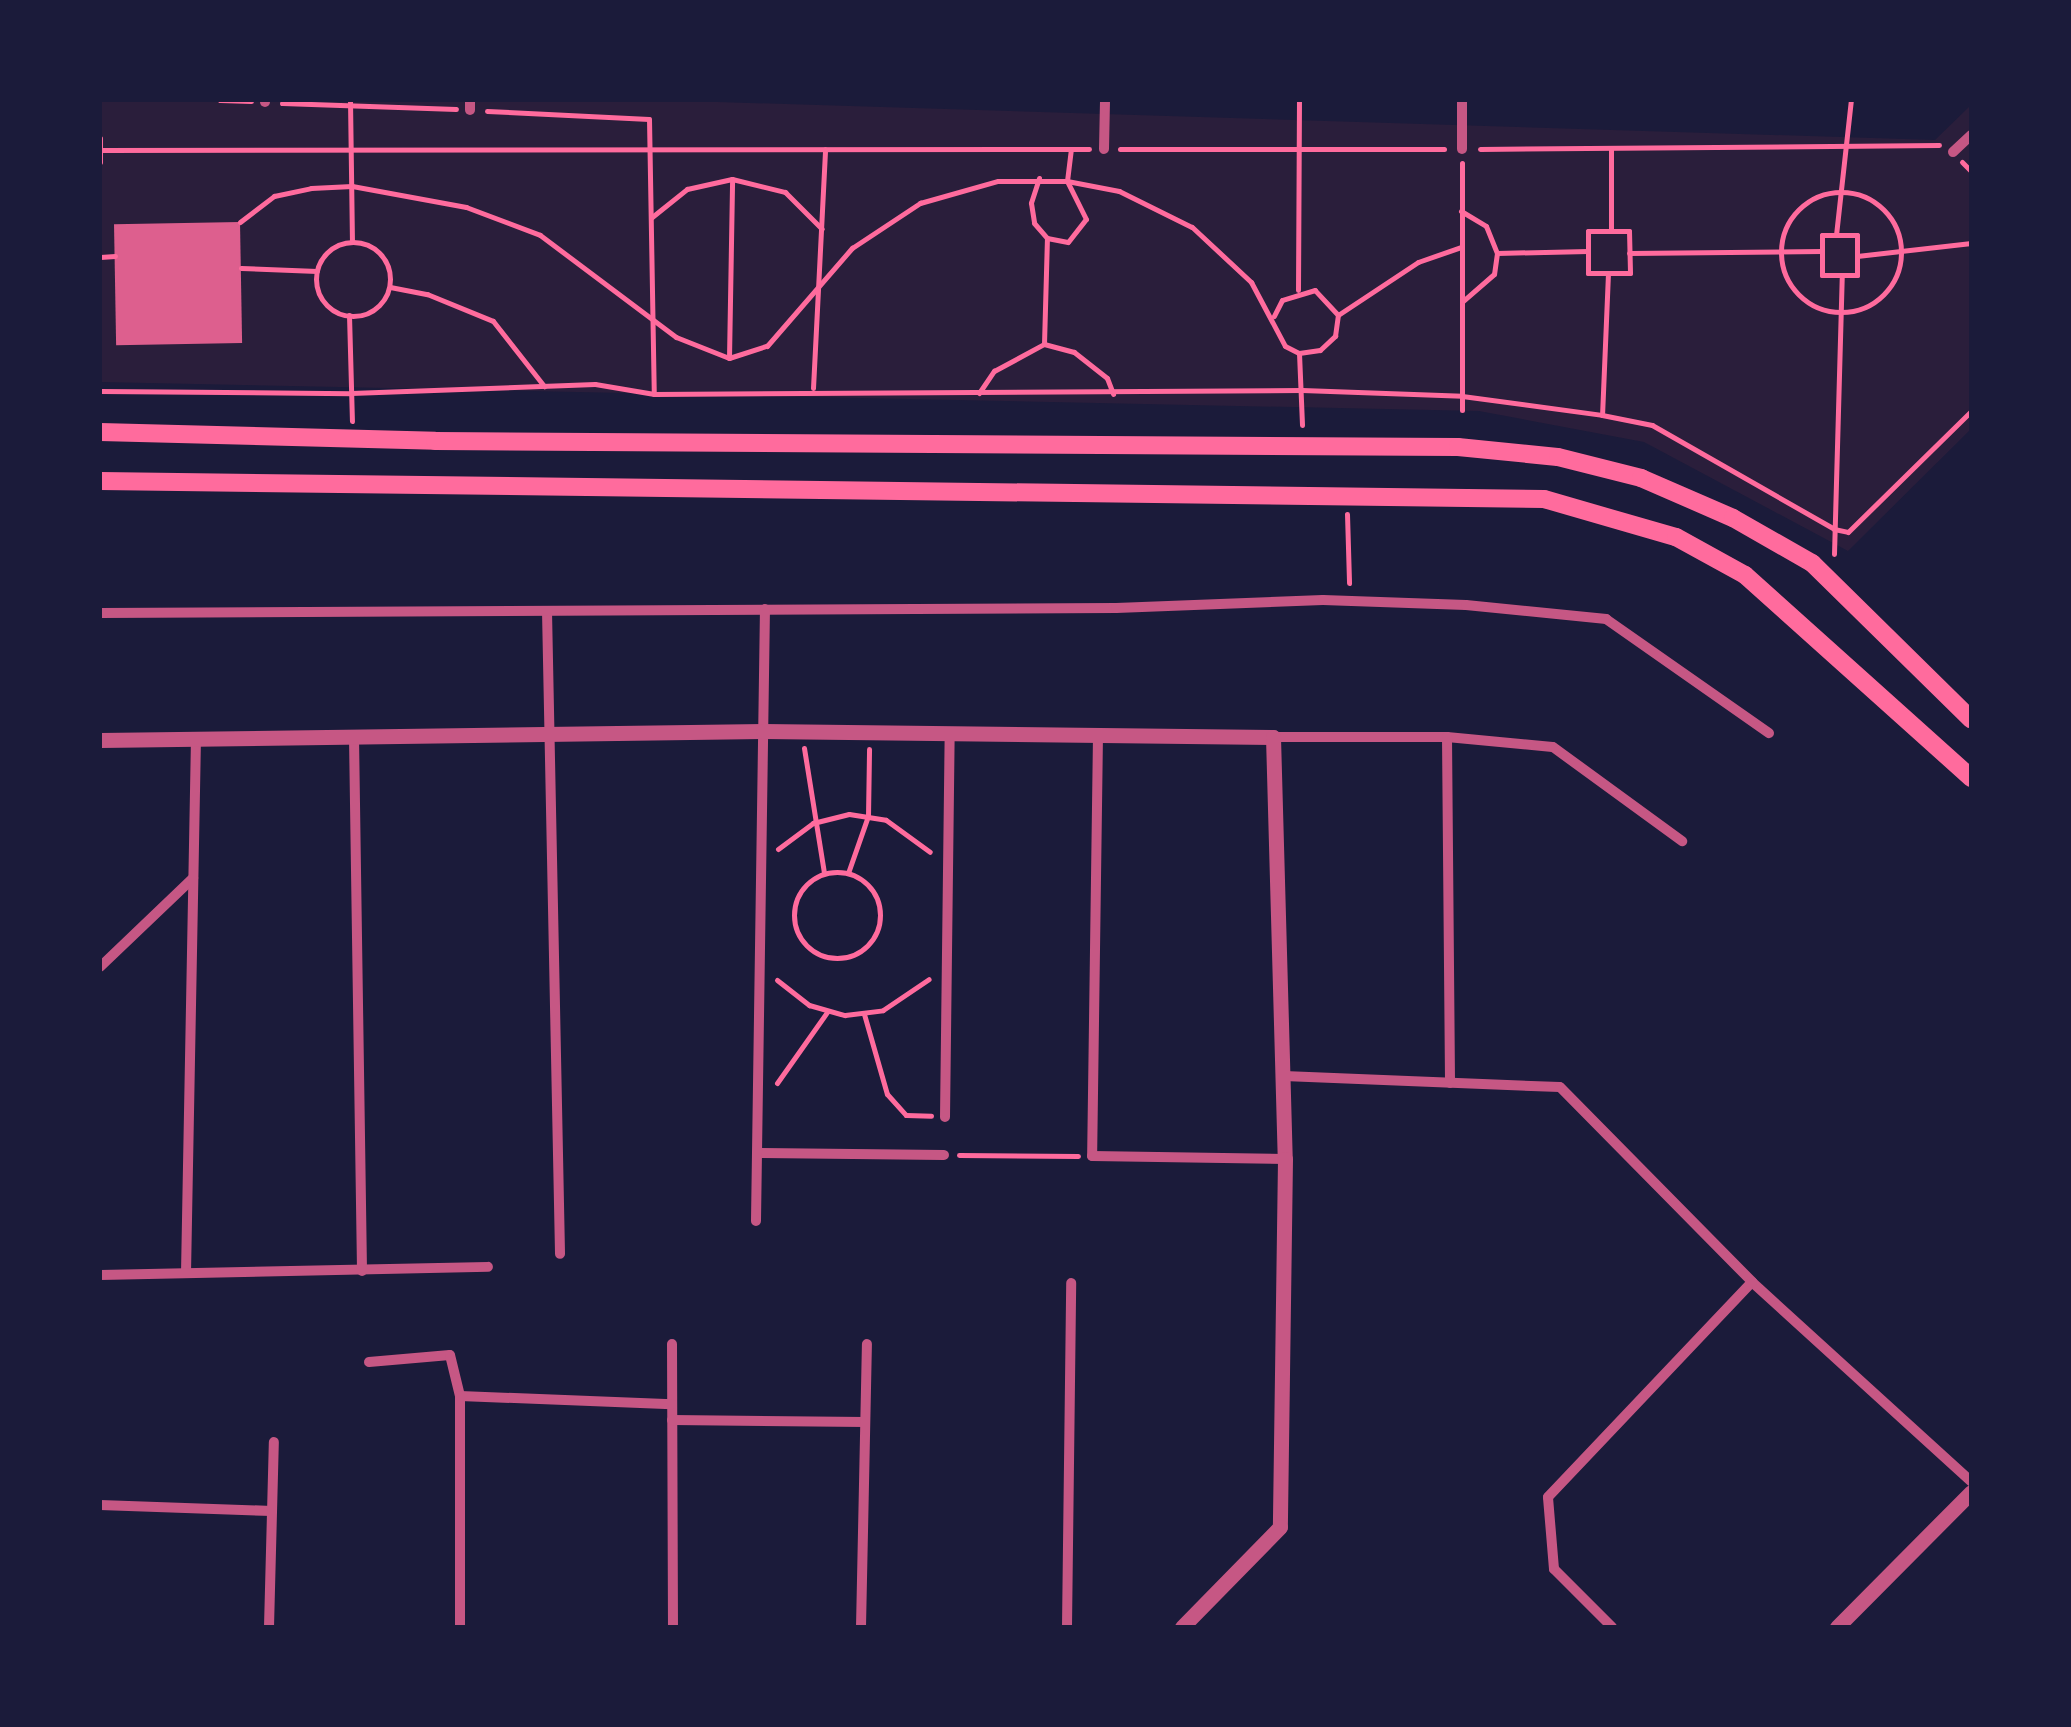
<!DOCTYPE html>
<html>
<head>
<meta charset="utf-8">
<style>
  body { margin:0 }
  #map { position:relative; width:2071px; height:1727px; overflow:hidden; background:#1b1b3a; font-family:Signika,sans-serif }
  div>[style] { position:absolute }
  .green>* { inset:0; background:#2a1e3b }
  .building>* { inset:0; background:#dd5f8e; transform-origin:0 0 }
  .path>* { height:5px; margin:-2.5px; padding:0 2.5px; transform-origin:2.5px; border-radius:2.5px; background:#ff6b9d }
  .path>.ring { margin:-2.5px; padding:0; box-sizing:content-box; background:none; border:5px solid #ff6b9d; border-radius:50% }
  .minor>* { height:10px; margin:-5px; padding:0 5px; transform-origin:5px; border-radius:5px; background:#c65784 }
  .tertiary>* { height:15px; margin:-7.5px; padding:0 7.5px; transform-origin:7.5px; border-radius:7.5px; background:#c65784 }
  .secondary>* { height:18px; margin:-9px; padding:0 9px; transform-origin:9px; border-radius:9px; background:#ff6b9d }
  span { translate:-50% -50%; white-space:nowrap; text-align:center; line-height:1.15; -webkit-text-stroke:8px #1b1b3a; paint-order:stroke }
  .frame { position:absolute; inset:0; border:102px solid #1b1b3a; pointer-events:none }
</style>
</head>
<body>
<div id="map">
  <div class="green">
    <i style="clip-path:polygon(100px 100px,655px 100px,1935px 140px,1971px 105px,1971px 429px,1848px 551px,1644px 442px,1479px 411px,100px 382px)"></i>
  </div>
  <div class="building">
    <i style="left:240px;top:222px;width:121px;height:126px;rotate:89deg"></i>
  </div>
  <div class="path">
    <i style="left:220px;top:100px;width:31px;rotate:2deg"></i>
    <i style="left:350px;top:100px;width:142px;rotate:89.2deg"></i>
    <i style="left:282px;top:103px;width:174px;rotate:2deg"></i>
    <i style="left:487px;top:111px;width:162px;rotate:2.8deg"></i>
    <i style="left:649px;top:119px;width:275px;rotate:89deg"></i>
    <i style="left:100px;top:138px;width:24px;rotate:90deg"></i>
    <i style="left:1120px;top:149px;width:324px"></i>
    <i style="left:1480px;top:149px;width:459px;rotate:-0.5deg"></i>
    <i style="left:1611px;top:149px;width:82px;rotate:90deg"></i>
    <i style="left:102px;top:150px;width:987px;rotate:-0.06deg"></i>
    <i style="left:1962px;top:162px;width:13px;rotate:45deg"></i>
    <i style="left:1462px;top:163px;width:247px;rotate:90deg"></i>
    <i style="left:1039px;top:178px;width:26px;rotate:108deg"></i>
    <i style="left:1031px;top:203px;width:20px;rotate:81deg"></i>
    <i style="left:1034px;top:223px;width:20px;rotate:49deg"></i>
    <i style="left:1047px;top:238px;width:21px;rotate:11deg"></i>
    <i style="left:1068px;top:242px;width:29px;rotate:-52deg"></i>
    <i style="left:1086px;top:219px;width:42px;rotate:-116.6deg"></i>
    <i style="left:1067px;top:181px;width:31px;rotate:-83deg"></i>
    <i class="ring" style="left:1781px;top:192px;width:115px;height:115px"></i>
    <i style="left:1461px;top:211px;width:29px;rotate:31deg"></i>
    <i style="left:1486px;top:226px;width:29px;rotate:68deg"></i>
    <i style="left:1497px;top:253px;width:21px;rotate:98deg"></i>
    <i style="left:1494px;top:274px;width:41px;rotate:138.9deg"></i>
    <i style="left:652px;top:217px;width:45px;rotate:-38.7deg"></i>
    <i style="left:687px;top:189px;width:46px;rotate:-12.5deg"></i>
    <i style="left:732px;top:179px;width:55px;rotate:13.8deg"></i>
    <i style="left:785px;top:192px;width:52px;rotate:45deg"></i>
    <i style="left:240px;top:222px;width:43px;rotate:-37.4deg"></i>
    <i style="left:274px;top:196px;width:38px;rotate:-12deg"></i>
    <i style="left:311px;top:188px;width:41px;rotate:-2.8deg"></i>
    <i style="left:352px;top:186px;width:116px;rotate:10.4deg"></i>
    <i style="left:466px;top:207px;width:79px;rotate:20.7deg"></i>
    <i style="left:540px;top:235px;width:170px;rotate:36.9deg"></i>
    <i style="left:676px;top:337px;width:57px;rotate:21.6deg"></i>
    <i style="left:729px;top:358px;width:40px;rotate:-18deg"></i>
    <i style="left:767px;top:346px;width:130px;rotate:-49.1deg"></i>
    <i style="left:852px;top:248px;width:82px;rotate:-33.5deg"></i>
    <i style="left:920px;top:203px;width:81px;rotate:-15.8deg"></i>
    <i style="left:998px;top:181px;width:69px"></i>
    <i style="left:1067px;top:181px;width:53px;rotate:10.9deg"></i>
    <i style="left:1119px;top:191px;width:81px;rotate:26.3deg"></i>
    <i style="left:1192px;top:227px;width:81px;rotate:43deg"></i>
    <i style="left:1251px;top:282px;width:72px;rotate:62deg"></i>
    <i style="left:1285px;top:346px;width:16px;rotate:27deg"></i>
    <i style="left:1299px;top:353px;width:21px;rotate:-8deg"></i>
    <i style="left:1320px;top:350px;width:21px;rotate:-43deg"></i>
    <i style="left:1335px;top:336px;width:21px;rotate:-82deg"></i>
    <i style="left:1338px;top:315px;width:34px;rotate:-133deg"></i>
    <i style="left:1315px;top:290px;width:34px;rotate:163deg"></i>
    <i style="left:1282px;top:300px;width:18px;rotate:117deg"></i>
    <i style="left:1588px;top:231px;width:41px"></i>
    <i style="left:1629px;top:231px;width:42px;rotate:88.6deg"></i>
    <i style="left:1630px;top:273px;width:42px;rotate:180deg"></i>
    <i style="left:1588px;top:273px;width:42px;rotate:-90deg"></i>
    <i style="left:1822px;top:235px;width:35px"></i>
    <i style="left:1857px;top:235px;width:40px;rotate:90deg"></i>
    <i style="left:1857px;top:275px;width:35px;rotate:180deg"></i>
    <i style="left:1822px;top:275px;width:40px;rotate:-90deg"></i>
    <i style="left:1836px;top:235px;width:136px;rotate:-83.7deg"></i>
    <i class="ring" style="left:316px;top:242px;width:69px;height:69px"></i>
    <i style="left:1497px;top:253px;width:91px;rotate:-1.3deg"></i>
    <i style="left:1629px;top:253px;width:193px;rotate:-0.6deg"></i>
    <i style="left:1857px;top:256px;width:115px;rotate:-6.5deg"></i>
    <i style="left:100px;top:257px;width:15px;rotate:-4deg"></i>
    <i style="left:241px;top:268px;width:76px;rotate:2.3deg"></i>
    <i style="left:1608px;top:273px;width:142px;rotate:92.4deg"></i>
    <i style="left:1602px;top:415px;width:51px;rotate:11.3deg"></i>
    <i style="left:1652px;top:425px;width:210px;rotate:29.7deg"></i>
    <i style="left:1834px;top:529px;width:14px;rotate:12deg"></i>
    <i style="left:1848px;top:532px;width:173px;rotate:-44.5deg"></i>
    <i style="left:390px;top:287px;width:38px;rotate:11deg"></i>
    <i style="left:427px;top:294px;width:71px;rotate:22.2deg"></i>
    <i style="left:493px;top:321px;width:83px;rotate:51.9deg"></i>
    <i style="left:1298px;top:290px;width:190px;rotate:-89.7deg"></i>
    <i style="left:349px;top:315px;width:106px;rotate:88.4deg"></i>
    <i style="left:1338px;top:315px;width:96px;rotate:-33.5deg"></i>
    <i style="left:1418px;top:262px;width:46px;rotate:-19.2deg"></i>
    <i style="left:1044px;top:344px;width:106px;rotate:-88.4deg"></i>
    <i style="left:1299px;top:353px;width:72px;rotate:87.6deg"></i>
    <i style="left:729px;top:358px;width:179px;rotate:-89deg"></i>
    <i style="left:813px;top:388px;width:239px;rotate:-87.1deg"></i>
    <i style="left:100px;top:391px;width:251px;rotate:0.5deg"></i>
    <i style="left:351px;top:393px;width:244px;rotate:-2.1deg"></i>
    <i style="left:595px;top:384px;width:60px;rotate:9.6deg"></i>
    <i style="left:654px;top:394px;width:648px;rotate:-0.35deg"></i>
    <i style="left:1302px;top:390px;width:160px;rotate:2.1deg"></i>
    <i style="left:1462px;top:396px;width:141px;rotate:7.7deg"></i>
    <i style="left:979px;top:393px;width:27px;rotate:-56deg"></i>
    <i style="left:994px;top:371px;width:57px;rotate:-28.4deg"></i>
    <i style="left:1044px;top:344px;width:31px;rotate:15deg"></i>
    <i style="left:1074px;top:352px;width:42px;rotate:38.2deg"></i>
    <i style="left:1107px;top:378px;width:17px;rotate:69deg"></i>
    <i style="left:1347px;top:514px;width:69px;rotate:88.3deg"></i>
    <i style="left:1834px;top:554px;width:279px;rotate:-88.4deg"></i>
    <i style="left:804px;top:748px;width:127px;rotate:80.9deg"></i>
    <i style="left:778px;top:849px;width:44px;rotate:-36.6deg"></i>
    <i style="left:813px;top:823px;width:37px;rotate:-14deg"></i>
    <i style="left:849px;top:814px;width:37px;rotate:9deg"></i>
    <i style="left:886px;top:820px;width:54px;rotate:36deg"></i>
    <i class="ring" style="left:794px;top:872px;width:81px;height:81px"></i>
    <i style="left:848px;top:873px;width:60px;rotate:-70.7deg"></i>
    <i style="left:868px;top:816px;width:67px;rotate:-89.1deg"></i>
    <i style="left:777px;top:980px;width:41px;rotate:38deg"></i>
    <i style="left:809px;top:1005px;width:37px;rotate:16deg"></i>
    <i style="left:845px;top:1015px;width:38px;rotate:-7deg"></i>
    <i style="left:883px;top:1010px;width:55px;rotate:-34deg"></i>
    <i style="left:864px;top:1014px;width:83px;rotate:74deg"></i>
    <i style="left:887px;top:1094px;width:28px;rotate:48deg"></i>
    <i style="left:906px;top:1115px;width:25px;rotate:2deg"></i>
    <i style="left:777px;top:1083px;width:87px;rotate:-54.8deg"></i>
    <i style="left:959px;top:1155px;width:119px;rotate:0.5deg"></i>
  </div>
  <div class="minor">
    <i style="left:470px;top:100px;width:10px;rotate:90deg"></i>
    <i style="left:265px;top:102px;width:2px;rotate:-90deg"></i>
    <i style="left:1104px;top:149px;width:49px;rotate:-88.8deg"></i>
    <i style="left:1462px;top:149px;width:49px;rotate:-90deg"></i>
    <i style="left:1953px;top:152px;width:25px;rotate:-43deg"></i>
    <i style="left:547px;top:611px;width:643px;rotate:88.84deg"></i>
    <i style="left:100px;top:613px;width:1016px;rotate:-0.28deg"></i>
    <i style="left:1116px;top:608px;width:207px;rotate:-2.2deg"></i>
    <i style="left:1323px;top:600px;width:143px;rotate:2deg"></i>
    <i style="left:1466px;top:605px;width:141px;rotate:5.7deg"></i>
    <i style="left:1606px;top:619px;width:199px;rotate:35deg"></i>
    <i style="left:1098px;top:735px;width:421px;rotate:90.8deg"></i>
    <i style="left:1092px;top:1156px;width:193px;rotate:0.9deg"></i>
    <i style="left:354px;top:737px;width:534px;rotate:89.14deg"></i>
    <i style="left:1273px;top:737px;width:174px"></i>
    <i style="left:1447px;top:737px;width:106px;rotate:5.4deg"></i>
    <i style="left:1553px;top:747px;width:160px;rotate:36.1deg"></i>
    <i style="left:1447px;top:737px;width:346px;rotate:89.5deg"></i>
    <i style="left:100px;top:967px;width:129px;rotate:-43.7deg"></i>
    <i style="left:1284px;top:1076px;width:276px;rotate:2.3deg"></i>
    <i style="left:1560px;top:1087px;width:274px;rotate:45.4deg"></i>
    <i style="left:1752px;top:1282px;width:296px;rotate:42.3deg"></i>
    <i style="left:945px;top:1117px;width:384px;rotate:-89.3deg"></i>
    <i style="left:757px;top:1153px;width:187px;rotate:0.6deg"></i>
    <i style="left:756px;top:1221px;width:612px;rotate:-89.16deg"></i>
    <i style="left:186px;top:1273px;width:534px;rotate:-88.93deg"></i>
    <i style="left:100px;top:1275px;width:388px;rotate:-1.2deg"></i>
    <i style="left:672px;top:1344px;width:283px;rotate:89.8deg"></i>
    <i style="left:369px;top:1362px;width:81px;rotate:-4.9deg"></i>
    <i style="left:450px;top:1355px;width:42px;rotate:76.3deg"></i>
    <i style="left:460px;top:1396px;width:231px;rotate:90deg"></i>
    <i style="left:460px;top:1396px;width:212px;rotate:2.2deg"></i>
    <i style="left:672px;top:1420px;width:193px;rotate:0.6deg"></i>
    <i style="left:100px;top:1505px;width:172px;rotate:2deg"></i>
    <i style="left:269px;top:1627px;width:185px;rotate:-88.5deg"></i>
    <i style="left:861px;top:1627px;width:283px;rotate:-88.8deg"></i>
    <i style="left:1067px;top:1627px;width:344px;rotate:-89.3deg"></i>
    <i style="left:1612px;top:1627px;width:82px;rotate:-135deg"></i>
    <i style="left:1554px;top:1569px;width:72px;rotate:-94.8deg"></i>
    <i style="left:1548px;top:1497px;width:296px;rotate:-46.5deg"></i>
  </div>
  <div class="tertiary">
    <i style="left:100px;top:740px;width:663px;rotate:-0.78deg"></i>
    <i style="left:763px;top:731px;width:510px;rotate:0.67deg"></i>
    <i style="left:1273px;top:737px;width:422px;rotate:88.4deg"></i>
    <i style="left:1285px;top:1159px;width:368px;rotate:90.8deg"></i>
    <i style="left:1280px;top:1527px;width:140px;rotate:134.4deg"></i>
    <i style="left:1837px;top:1627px;width:190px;rotate:-45.2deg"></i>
  </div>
  <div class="secondary">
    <i style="left:100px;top:432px;width:335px;rotate:1.5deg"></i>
    <i style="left:435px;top:441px;width:1023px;rotate:0.34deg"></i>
    <i style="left:1458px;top:447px;width:100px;rotate:5.7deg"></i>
    <i style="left:1558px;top:457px;width:86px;rotate:14.2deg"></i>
    <i style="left:1641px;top:478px;width:100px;rotate:23.5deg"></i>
    <i style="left:1733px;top:518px;width:91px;rotate:29.7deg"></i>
    <i style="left:1812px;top:563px;width:223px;rotate:44.5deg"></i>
    <i style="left:100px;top:481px;width:1444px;rotate:0.71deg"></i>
    <i style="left:1544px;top:499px;width:137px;rotate:16.1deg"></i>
    <i style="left:1676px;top:537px;width:79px;rotate:28.8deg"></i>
    <i style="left:1745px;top:575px;width:304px;rotate:41.9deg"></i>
  </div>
  <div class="frame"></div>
</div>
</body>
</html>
